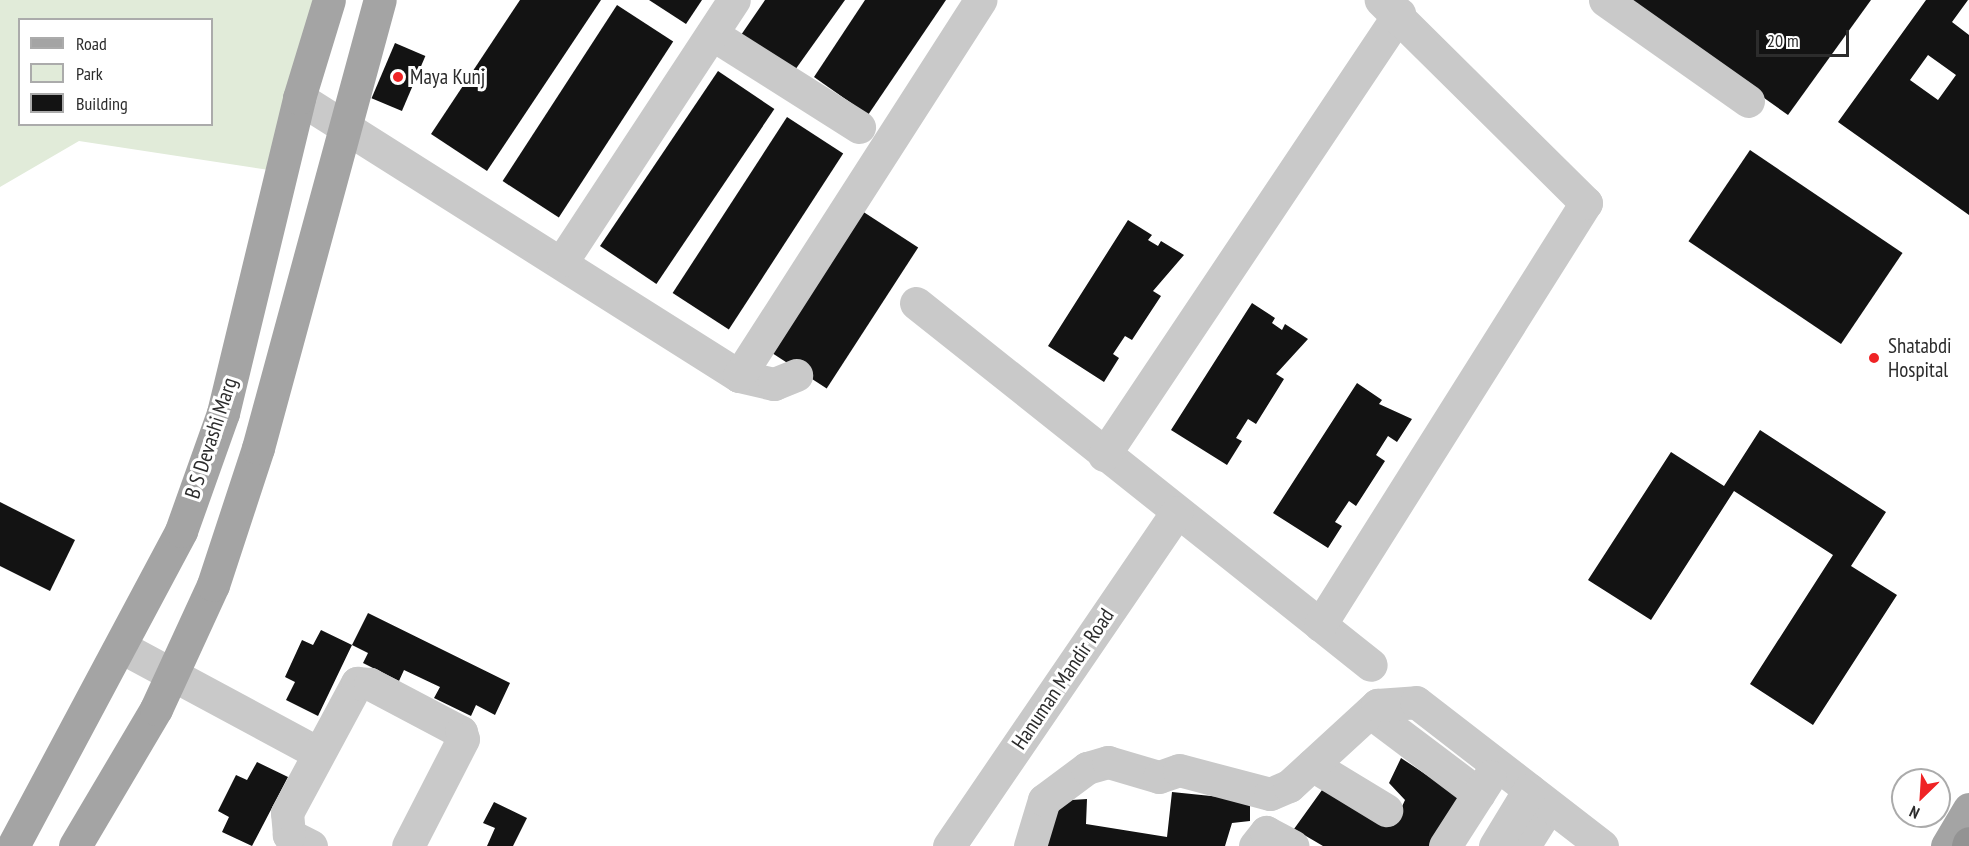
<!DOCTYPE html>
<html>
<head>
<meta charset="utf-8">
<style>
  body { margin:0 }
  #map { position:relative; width:1969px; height:846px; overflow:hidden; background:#fff; font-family:"PT Sans Narrow",sans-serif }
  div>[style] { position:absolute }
  .green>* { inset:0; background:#e1ebd9 }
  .building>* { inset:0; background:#131313; transform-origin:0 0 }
  .minor>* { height:33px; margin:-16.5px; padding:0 16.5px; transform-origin:16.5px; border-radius:16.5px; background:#c9c9c9 }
  .major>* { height:33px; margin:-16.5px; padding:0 16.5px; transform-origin:16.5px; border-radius:16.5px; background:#a4a4a4 }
  .highway>* { height:33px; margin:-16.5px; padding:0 16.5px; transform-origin:16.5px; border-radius:16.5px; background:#939393 }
  .dots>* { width:16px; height:16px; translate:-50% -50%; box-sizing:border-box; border:3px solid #fff; border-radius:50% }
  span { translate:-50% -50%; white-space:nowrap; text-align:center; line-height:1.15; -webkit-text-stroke:6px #fff; paint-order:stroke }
  .poi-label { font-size:21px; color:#2c2c2c }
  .left { translate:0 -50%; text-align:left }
  .street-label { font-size:21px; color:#2c2c2c }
  .legend { position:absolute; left:18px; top:18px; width:195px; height:108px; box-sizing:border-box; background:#fff; border:2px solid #ababab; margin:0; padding:8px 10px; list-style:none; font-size:18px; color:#2c2c2c }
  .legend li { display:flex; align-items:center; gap:12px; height:30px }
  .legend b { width:30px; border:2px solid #ababab }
  .north { position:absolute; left:1891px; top:768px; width:60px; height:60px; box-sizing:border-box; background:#fff; border:2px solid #ababab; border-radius:50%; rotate:205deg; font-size:16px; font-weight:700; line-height:24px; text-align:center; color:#2c2c2c }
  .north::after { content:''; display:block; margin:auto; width:21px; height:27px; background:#ef2325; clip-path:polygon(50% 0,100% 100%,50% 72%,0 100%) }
  .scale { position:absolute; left:1756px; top:30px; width:93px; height:27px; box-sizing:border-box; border:3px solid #2c2c2c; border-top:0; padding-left:8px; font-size:18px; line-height:21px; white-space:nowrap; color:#2c2c2c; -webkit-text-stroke:4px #fff; paint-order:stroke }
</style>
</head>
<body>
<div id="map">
  <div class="green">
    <i style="clip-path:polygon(evenodd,0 0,321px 0,289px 173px,79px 141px,0 187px,0 0,20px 20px,212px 20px,212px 124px,20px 124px,20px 20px)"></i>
  </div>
  <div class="building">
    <i style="clip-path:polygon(520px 0,601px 0,487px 171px,431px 134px)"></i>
    <i style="clip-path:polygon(649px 0,702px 0,686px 24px)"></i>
    <i style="clip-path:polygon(765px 0,845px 0,795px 70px,741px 35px)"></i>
    <i style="clip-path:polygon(865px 0,946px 0,868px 115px,814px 77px)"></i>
    <i style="clip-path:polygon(1626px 0,1871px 0,1788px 115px)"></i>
    <i style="clip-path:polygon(evenodd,1926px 0,1968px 0,1952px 22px,1969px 35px,1969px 215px,1838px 122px,1926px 0,1928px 55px,1956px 75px,1938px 100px,1910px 80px,1928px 55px)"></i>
    <i style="left:617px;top:5px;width:67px;height:210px;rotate:33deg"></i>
    <i style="left:395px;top:43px;width:33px;height:60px;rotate:23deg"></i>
    <i style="left:718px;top:71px;width:68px;height:211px;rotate:34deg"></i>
    <i style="left:787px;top:117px;width:67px;height:210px;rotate:33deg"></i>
    <i style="left:1750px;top:150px;width:184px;height:110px;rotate:34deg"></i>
    <i style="left:862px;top:211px;width:67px;height:168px;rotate:33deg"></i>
    <i style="clip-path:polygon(1128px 220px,1152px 235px,1148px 240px,1158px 246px,1161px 241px,1184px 255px,1153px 291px,1161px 296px,1132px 340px,1125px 336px,1113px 354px,1119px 358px,1104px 382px,1048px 346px)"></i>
    <i style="clip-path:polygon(1252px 303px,1275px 318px,1272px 323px,1282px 330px,1285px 324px,1308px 339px,1276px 374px,1284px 379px,1256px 424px,1248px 419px,1236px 438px,1242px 441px,1227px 465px,1171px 430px)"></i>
    <i style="clip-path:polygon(1357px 383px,1382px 400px,1379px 404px,1412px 419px,1397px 442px,1388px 436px,1376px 455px,1385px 461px,1356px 506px,1349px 501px,1335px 522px,1342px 526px,1328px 548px,1273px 513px)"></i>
    <i style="clip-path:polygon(1760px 430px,1886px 512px,1851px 566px,1897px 595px,1813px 725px,1750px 684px,1833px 555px,1734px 491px,1651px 620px,1588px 580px,1671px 452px,1724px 486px)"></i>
    <i style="clip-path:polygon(0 502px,75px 540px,50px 591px,0 566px)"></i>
    <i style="clip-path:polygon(368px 613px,510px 683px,495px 715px,476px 705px,471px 716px,434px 698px,440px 687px,404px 670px,399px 681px,363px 663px,368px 653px,352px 645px)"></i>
    <i style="clip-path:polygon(321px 630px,352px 645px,318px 716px,286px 700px,295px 682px,285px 677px,302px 640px,313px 645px)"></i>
    <i style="clip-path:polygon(1401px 758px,1463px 799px,1434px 846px,1323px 846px,1294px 829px,1322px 790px,1393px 826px,1405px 800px,1389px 783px)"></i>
    <i style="clip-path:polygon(257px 762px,288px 777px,252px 846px,222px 832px,229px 817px,218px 811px,236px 775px,247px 780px)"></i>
    <i style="clip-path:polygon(1172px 792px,1250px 800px,1250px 821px,1232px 823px,1225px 846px,1042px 846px,1056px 801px,1087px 799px,1086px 824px,1167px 837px)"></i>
    <i style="clip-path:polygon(494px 802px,527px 818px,513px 846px,487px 846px,495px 828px,483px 823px)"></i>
  </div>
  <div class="minor">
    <i style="left:1605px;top:0;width:175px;rotate:35.2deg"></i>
    <i style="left:712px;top:34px;width:174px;rotate:32.3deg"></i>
    <i style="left:299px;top:98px;width:520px;rotate:32.29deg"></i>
    <i style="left:739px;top:376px;width:36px;rotate:13deg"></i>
    <i style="left:774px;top:384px;width:24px;rotate:-22deg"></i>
    <i style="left:563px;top:260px;width:311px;rotate:-56.7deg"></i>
    <i style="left:916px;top:303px;width:581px;rotate:38.51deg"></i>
    <i style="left:739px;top:376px;width:447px;rotate:-57.3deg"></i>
    <i style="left:1104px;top:455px;width:531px;rotate:-56.22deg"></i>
    <i style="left:1320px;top:625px;width:499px;rotate:-57.8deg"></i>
    <i style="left:1586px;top:203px;width:289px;rotate:-135.3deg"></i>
    <i style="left:123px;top:648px;width:221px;rotate:28.3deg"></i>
    <i style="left:1370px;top:712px;width:136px;rotate:37deg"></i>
    <i style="left:1312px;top:765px;width:87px;rotate:31.3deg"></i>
    <i style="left:1525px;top:844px;width:45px;rotate:-57.7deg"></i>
    <i style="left:311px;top:846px;width:25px;rotate:-153deg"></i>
    <i style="left:289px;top:835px;width:22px;rotate:-95deg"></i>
    <i style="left:287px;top:813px;width:148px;rotate:-61.7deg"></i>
    <i style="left:357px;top:683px;width:13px;rotate:4deg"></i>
    <i style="left:370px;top:684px;width:103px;rotate:27.8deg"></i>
    <i style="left:461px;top:732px;width:7px;rotate:74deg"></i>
    <i style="left:463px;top:739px;width:120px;rotate:117.2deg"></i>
    <i style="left:949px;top:846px;width:404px;rotate:-55.7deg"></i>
    <i style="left:1030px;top:846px;width:48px;rotate:-73.1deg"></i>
    <i style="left:1044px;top:800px;width:54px;rotate:-36.7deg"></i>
    <i style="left:1087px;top:768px;width:22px;rotate:-16deg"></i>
    <i style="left:1108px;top:762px;width:53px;rotate:16.4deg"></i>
    <i style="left:1159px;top:777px;width:21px;rotate:-19deg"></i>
    <i style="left:1179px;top:770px;width:94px;rotate:14.8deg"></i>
    <i style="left:1270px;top:794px;width:21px;rotate:-23deg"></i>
    <i style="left:1289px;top:786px;width:120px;rotate:-42.6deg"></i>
    <i style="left:1377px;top:705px;width:39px;rotate:-4deg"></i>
    <i style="left:1416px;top:702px;width:235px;rotate:37.7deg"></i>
    <i style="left:1255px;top:846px;width:18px;rotate:-52deg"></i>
    <i style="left:1266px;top:832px;width:30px;rotate:28deg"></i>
    <i style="left:1445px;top:846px;width:83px;rotate:-57.3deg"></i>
    <i style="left:1495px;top:846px;width:66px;rotate:-58.7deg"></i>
  </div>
  <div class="major">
    <i style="left:13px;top:846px;width:357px;rotate:-61.9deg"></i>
    <i style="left:181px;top:531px;width:125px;rotate:-70.4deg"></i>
    <i style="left:223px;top:413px;width:324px;rotate:-76.4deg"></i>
    <i style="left:299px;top:98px;width:102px;rotate:-73deg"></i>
    <i style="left:75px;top:846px;width:159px;rotate:-59.4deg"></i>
    <i style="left:156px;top:709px;width:136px;rotate:-65.3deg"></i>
    <i style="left:213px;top:585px;width:144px;rotate:-71.8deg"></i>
    <i style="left:258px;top:448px;width:464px;rotate:-74.8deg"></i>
    <i style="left:1947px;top:846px;width:43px;rotate:-59.3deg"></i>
  </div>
  <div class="highway">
    <i style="left:1968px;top:846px;width:3px;rotate:-72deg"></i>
  </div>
  <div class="dots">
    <i style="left:398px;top:77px;background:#ef2325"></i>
    <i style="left:1874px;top:358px;background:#ef2325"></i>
  </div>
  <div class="poi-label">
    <span class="left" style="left:410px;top:77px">Maya Kunj</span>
    <span class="left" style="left:1888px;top:358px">Shatabdi<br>Hospital</span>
  </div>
  <div class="street-label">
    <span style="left:211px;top:438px;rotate:-72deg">B S Devashi Marg</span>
    <span style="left:1063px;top:679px;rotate:-56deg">Hanuman Mandir Road</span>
  </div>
  <ul class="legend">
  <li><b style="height:8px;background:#a4a4a4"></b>Road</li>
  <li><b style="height:16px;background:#e1ebd9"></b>Park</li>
  <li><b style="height:16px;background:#131313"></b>Building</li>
  </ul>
  <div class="north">N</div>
  <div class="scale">20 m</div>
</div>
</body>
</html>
